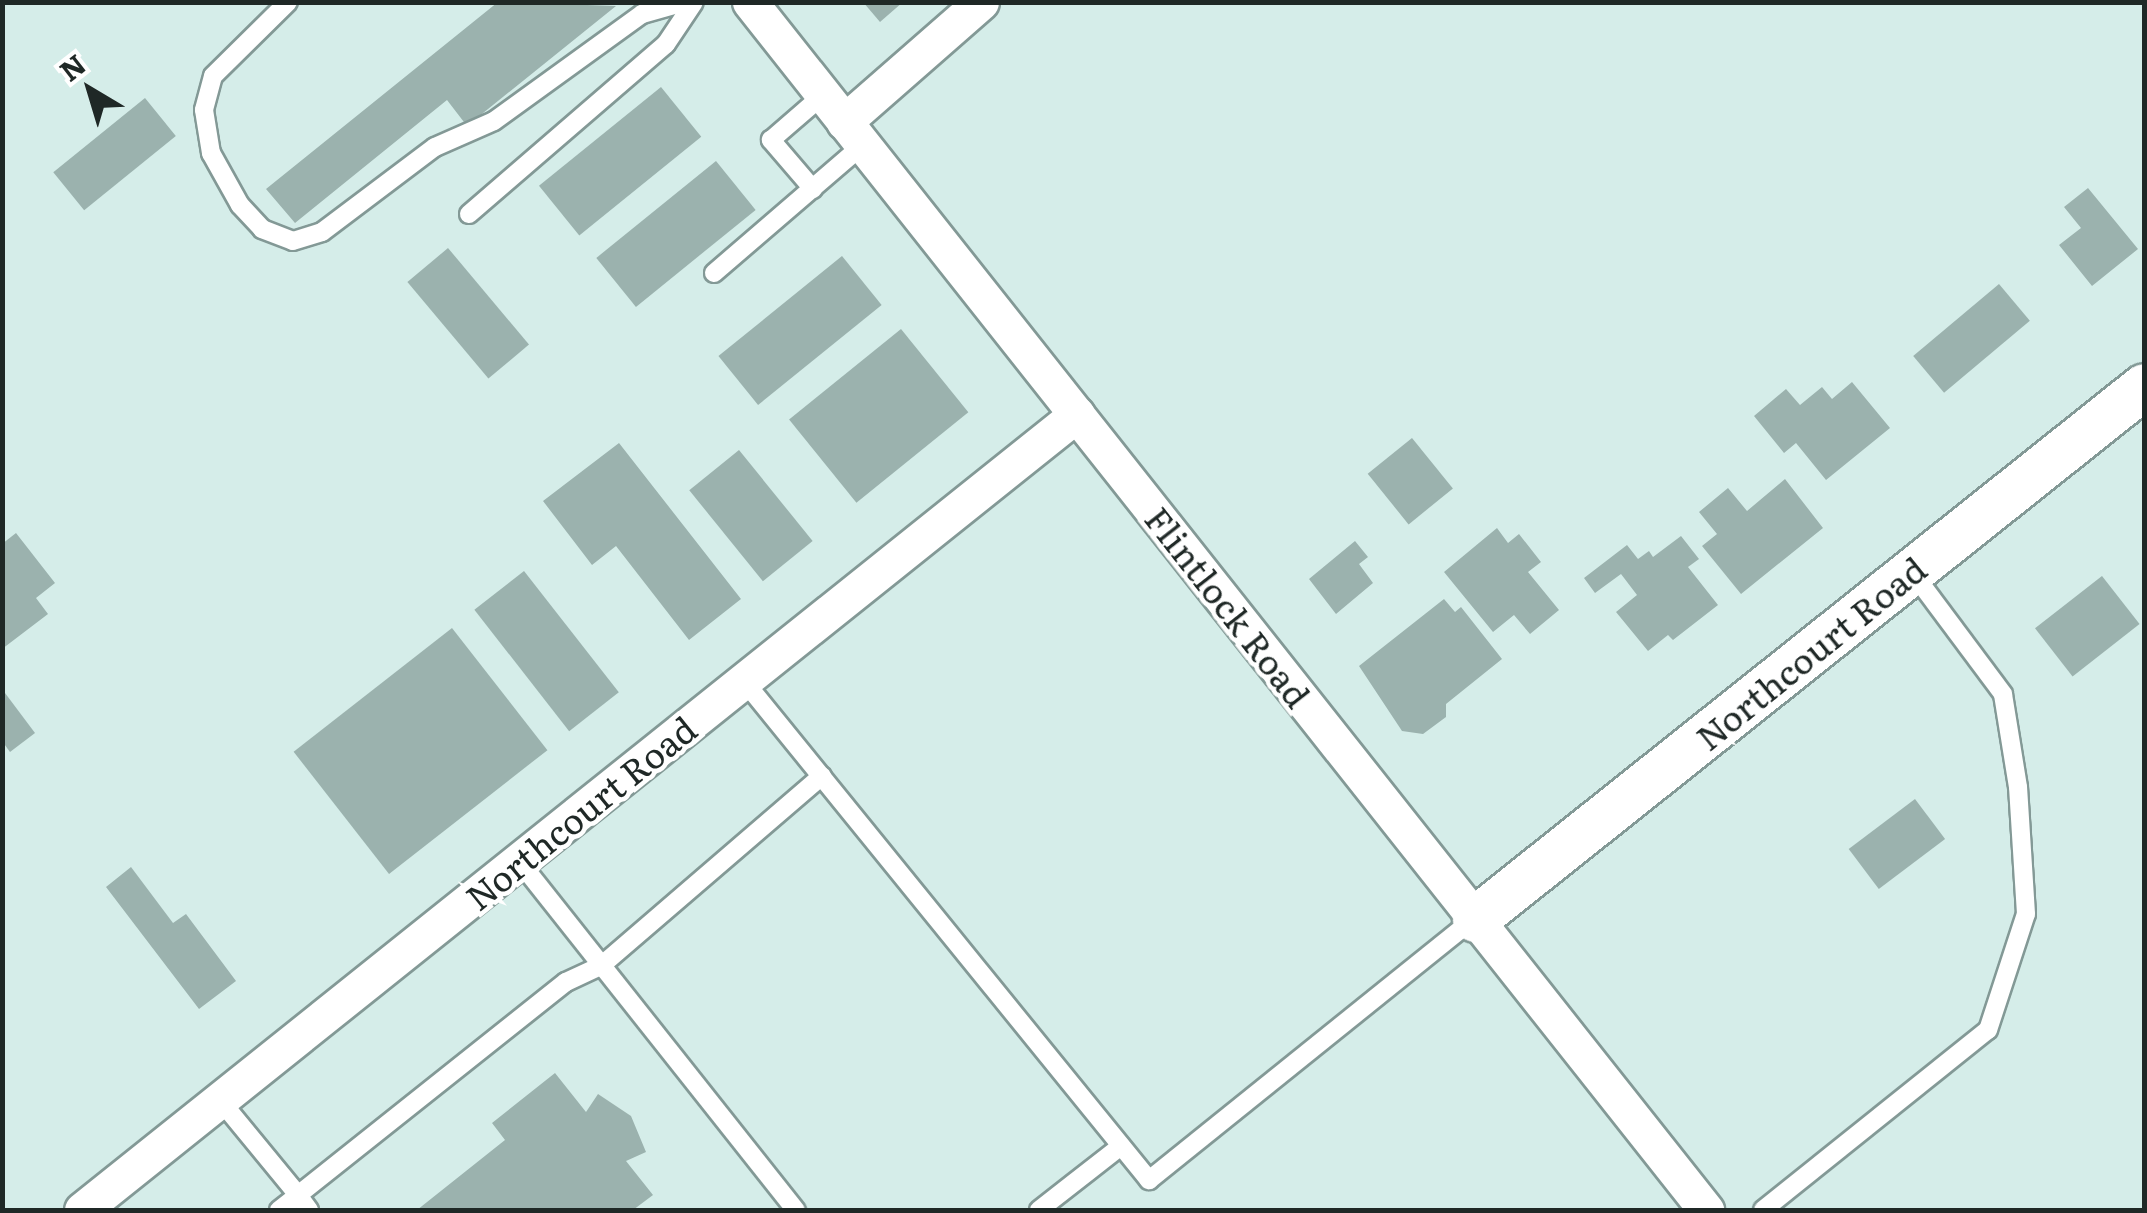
<!DOCTYPE html>
<html>
<head>
<meta charset="utf-8">
<style>
  body { margin:0 }
  #map { position:relative; width:2147px; height:1213px; overflow:hidden; background:#d5ede9; font-family:Literata,serif }
  div>[style] { position:absolute }
  .building>* { inset:0; background:#9bb2ae; transform-origin:0 0 }
  .roads { filter:drop-shadow(2px 0 #839996) drop-shadow(-2px 0 #839996) drop-shadow(0 2px #839996) drop-shadow(0 -2px #839996) }
  .service>* { height:18px; margin:-9px; padding:0 9px; transform-origin:9px; border-radius:9px; background:#fff }
  .minor>* { height:35px; margin:-17.5px; padding:0 17.5px; transform-origin:17.5px; border-radius:17.5px; background:#fff }
  .tertiary>* { height:45px; margin:-22.5px; padding:0 22.5px; transform-origin:22.5px; border-radius:22.5px; background:#fff }
  span { translate:-50% -50%; white-space:nowrap; text-align:center; line-height:1.15; -webkit-text-stroke:9px #fff; paint-order:stroke }
  .street-label { font-size:35px; color:#1f2826 }
  .frame { position:absolute; inset:0; border:5px solid #1f2826; pointer-events:none }
  .north { position:absolute; left:40px; top:40px; width:100px; height:100px; -webkit-text-stroke:8px #fff; paint-order:stroke; rotate:322deg; font-size:28px; font-weight:700; line-height:40px; text-align:center; color:#1f2826 }
  .north::after { content:''; display:block; margin:auto; width:35px; height:45px; background:#1f2826; clip-path:polygon(50% 0,100% 100%,50% 72%,0 100%) }
</style>
</head>
<body>
<div id="map">
  <div class="building">
    <i style="clip-path:polygon(498px 2px,616px 6px,467px 126px,447px 100px,295px 223px,266px 189px)"></i>
    <i style="clip-path:polygon(863px 2px,903px 2px,880px 22px)"></i>
    <i style="left:661px;top:87px;width:64px;height:157px;rotate:51deg"></i>
    <i style="left:145px;top:98px;width:49px;height:118px;rotate:51deg"></i>
    <i style="left:716px;top:161px;width:63px;height:154px;rotate:51deg"></i>
    <i style="clip-path:polygon(2088px 188px,2138px 249px,2092px 286px,2059px 245px,2081px 228px,2064px 207px)"></i>
    <i style="left:448px;top:248px;width:126px;height:53px;rotate:50deg"></i>
    <i style="left:842px;top:256px;width:63px;height:159px;rotate:51deg"></i>
    <i style="left:1999px;top:284px;width:48px;height:112px;rotate:50deg"></i>
    <i style="left:901px;top:329px;width:107px;height:144px;rotate:51deg"></i>
    <i style="clip-path:polygon(1852px 382px,1890px 428px,1826px 480px,1796px 443px,1784px 453px,1754px 416px,1786px 389px,1800px 405px,1822px 387px,1832px 399px)"></i>
    <i style="left:1412px;top:438px;width:65px;height:57px;rotate:51deg"></i>
    <i style="clip-path:polygon(619px 443px,741px 599px,689px 640px,616px 546px,592px 565px,543px 501px)"></i>
    <i style="left:739px;top:450px;width:117px;height:64px;rotate:51deg"></i>
    <i style="clip-path:polygon(1785px 479px,1823px 528px,1741px 594px,1702px 546px,1717px 534px,1699px 512px,1728px 488px,1747px 511px)"></i>
    <i style="clip-path:polygon(1497px 528px,1508px 543px,1519px 534px,1541px 562px,1528px 572px,1559px 610px,1530px 634px,1514px 615px,1493px 632px,1444px 572px)"></i>
    <i style="clip-path:polygon(16px 533px,55px 583px,36px 598px,48px 614px,2px 649px,2px 544px)"></i>
    <i style="clip-path:polygon(1681px 536px,1699px 559px,1688px 567px,1718px 605px,1673px 640px,1668px 635px,1648px 651px,1616px 612px,1637px 595px,1621px 574px,1595px 593px,1584px 578px,1627px 545px,1638px 559px,1649px 551px,1653px 557px)"></i>
    <i style="clip-path:polygon(1355px 541px,1368px 557px,1359px 564px,1373px 583px,1336px 614px,1309px 579px)"></i>
    <i style="left:524px;top:571px;width:154px;height:63px;rotate:52deg"></i>
    <i style="left:2102px;top:576px;width:61px;height:85px;rotate:52deg"></i>
    <i style="clip-path:polygon(1444px 599px,1455px 612px,1461px 607px,1502px 659px,1446px 704px,1446px 717px,1423px 734px,1402px 731px,1359px 666px)"></i>
    <i style="left:452px;top:628px;width:155px;height:201px;rotate:52deg"></i>
    <i style="clip-path:polygon(2px 689px,35px 733px,10px 752px,2px 741px)"></i>
    <i style="left:1915px;top:799px;width:50px;height:83px;rotate:53deg"></i>
    <i style="clip-path:polygon(131px 867px,173px 923px,186px 914px,236px 981px,199px 1009px,106px 887px)"></i>
    <i style="clip-path:polygon(555px 1073px,586px 1112px,598px 1094px,631px 1116px,646px 1152px,626px 1161px,653px 1195px,633px 1210px,417px 1210px,505px 1140px,492px 1123px)"></i>
  </div>
  <div class="roads">
    <div class="service">
      <i style="left:288px;top:2px;width:105px;rotate:135.4deg"></i>
      <i style="left:213px;top:76px;width:35px;rotate:105deg"></i>
      <i style="left:204px;top:110px;width:44px;rotate:80.8deg"></i>
      <i style="left:211px;top:153px;width:60px;rotate:60.9deg"></i>
      <i style="left:240px;top:205px;width:33px;rotate:47deg"></i>
      <i style="left:262px;top:229px;width:33px;rotate:21deg"></i>
      <i style="left:293px;top:241px;width:30px;rotate:-17deg"></i>
      <i style="left:322px;top:232px;width:141px;rotate:-37deg"></i>
      <i style="left:435px;top:147px;width:64px;rotate:-23.8deg"></i>
      <i style="left:494px;top:121px;width:183px;rotate:-35.9deg"></i>
      <i style="left:642px;top:14px;width:45px;rotate:-15.6deg"></i>
      <i style="left:813px;top:189px;width:65px;rotate:-130.6deg"></i>
      <i style="left:771px;top:140px;width:69px;rotate:-40.9deg"></i>
      <i style="left:469px;top:214px;width:260px;rotate:-40.8deg"></i>
      <i style="left:666px;top:44px;width:50px;rotate:-56.3deg"></i>
      <i style="left:714px;top:273px;width:196px;rotate:-40.7deg"></i>
      <i style="left:744px;top:681px;width:643px;rotate:50.94deg"></i>
      <i style="left:1149px;top:1180px;width:417px;rotate:-38.8deg"></i>
      <i style="left:519px;top:861px;width:446px;rotate:51.6deg"></i>
      <i style="left:220px;top:1100px;width:123px;rotate:50.6deg"></i>
      <i style="left:298px;top:1195px;width:342px;rotate:-38.5deg"></i>
      <i style="left:566px;top:982px;width:40px;rotate:-25deg"></i>
      <i style="left:602px;top:965px;width:290px;rotate:-40.7deg"></i>
      <i style="left:279px;top:1210px;width:24px;rotate:-38deg"></i>
      <i style="left:298px;top:1195px;width:19px;rotate:54deg"></i>
      <i style="left:1039px;top:1210px;width:104px;rotate:-38deg"></i>
      <i style="left:1763px;top:1210px;width:288px;rotate:-38.7deg"></i>
      <i style="left:1988px;top:1030px;width:122px;rotate:-71.9deg"></i>
      <i style="left:2026px;top:914px;width:127px;rotate:-93.6deg"></i>
      <i style="left:2018px;top:787px;width:94px;rotate:-99.2deg"></i>
      <i style="left:2003px;top:694px;width:152px;rotate:-126.7deg"></i>
    </div>
    <div class="minor">
      <i style="left:750px;top:2px;width:1541px;rotate:51.64deg"></i>
      <i style="left:844px;top:122px;width:182px;rotate:-41.2deg"></i>
      <i style="left:82px;top:1210px;width:1274px;rotate:-38.66deg"></i>
    </div>
    <div class="tertiary">
      <i style="left:1475px;top:919px;width:855px;rotate:-38.54deg"></i>
    </div>
  </div>
  <div class="street-label">
    <span style="left:1229px;top:606px;rotate:52deg">Flintlock Road</span>
    <span style="left:1810px;top:652px;rotate:-39deg">Northcourt Road</span>
    <span style="left:580px;top:812px;rotate:-39deg">Northcourt Road</span>
  </div>
  <div class="frame"></div>
  <div class="north">N</div>
</div>
</body>
</html>
